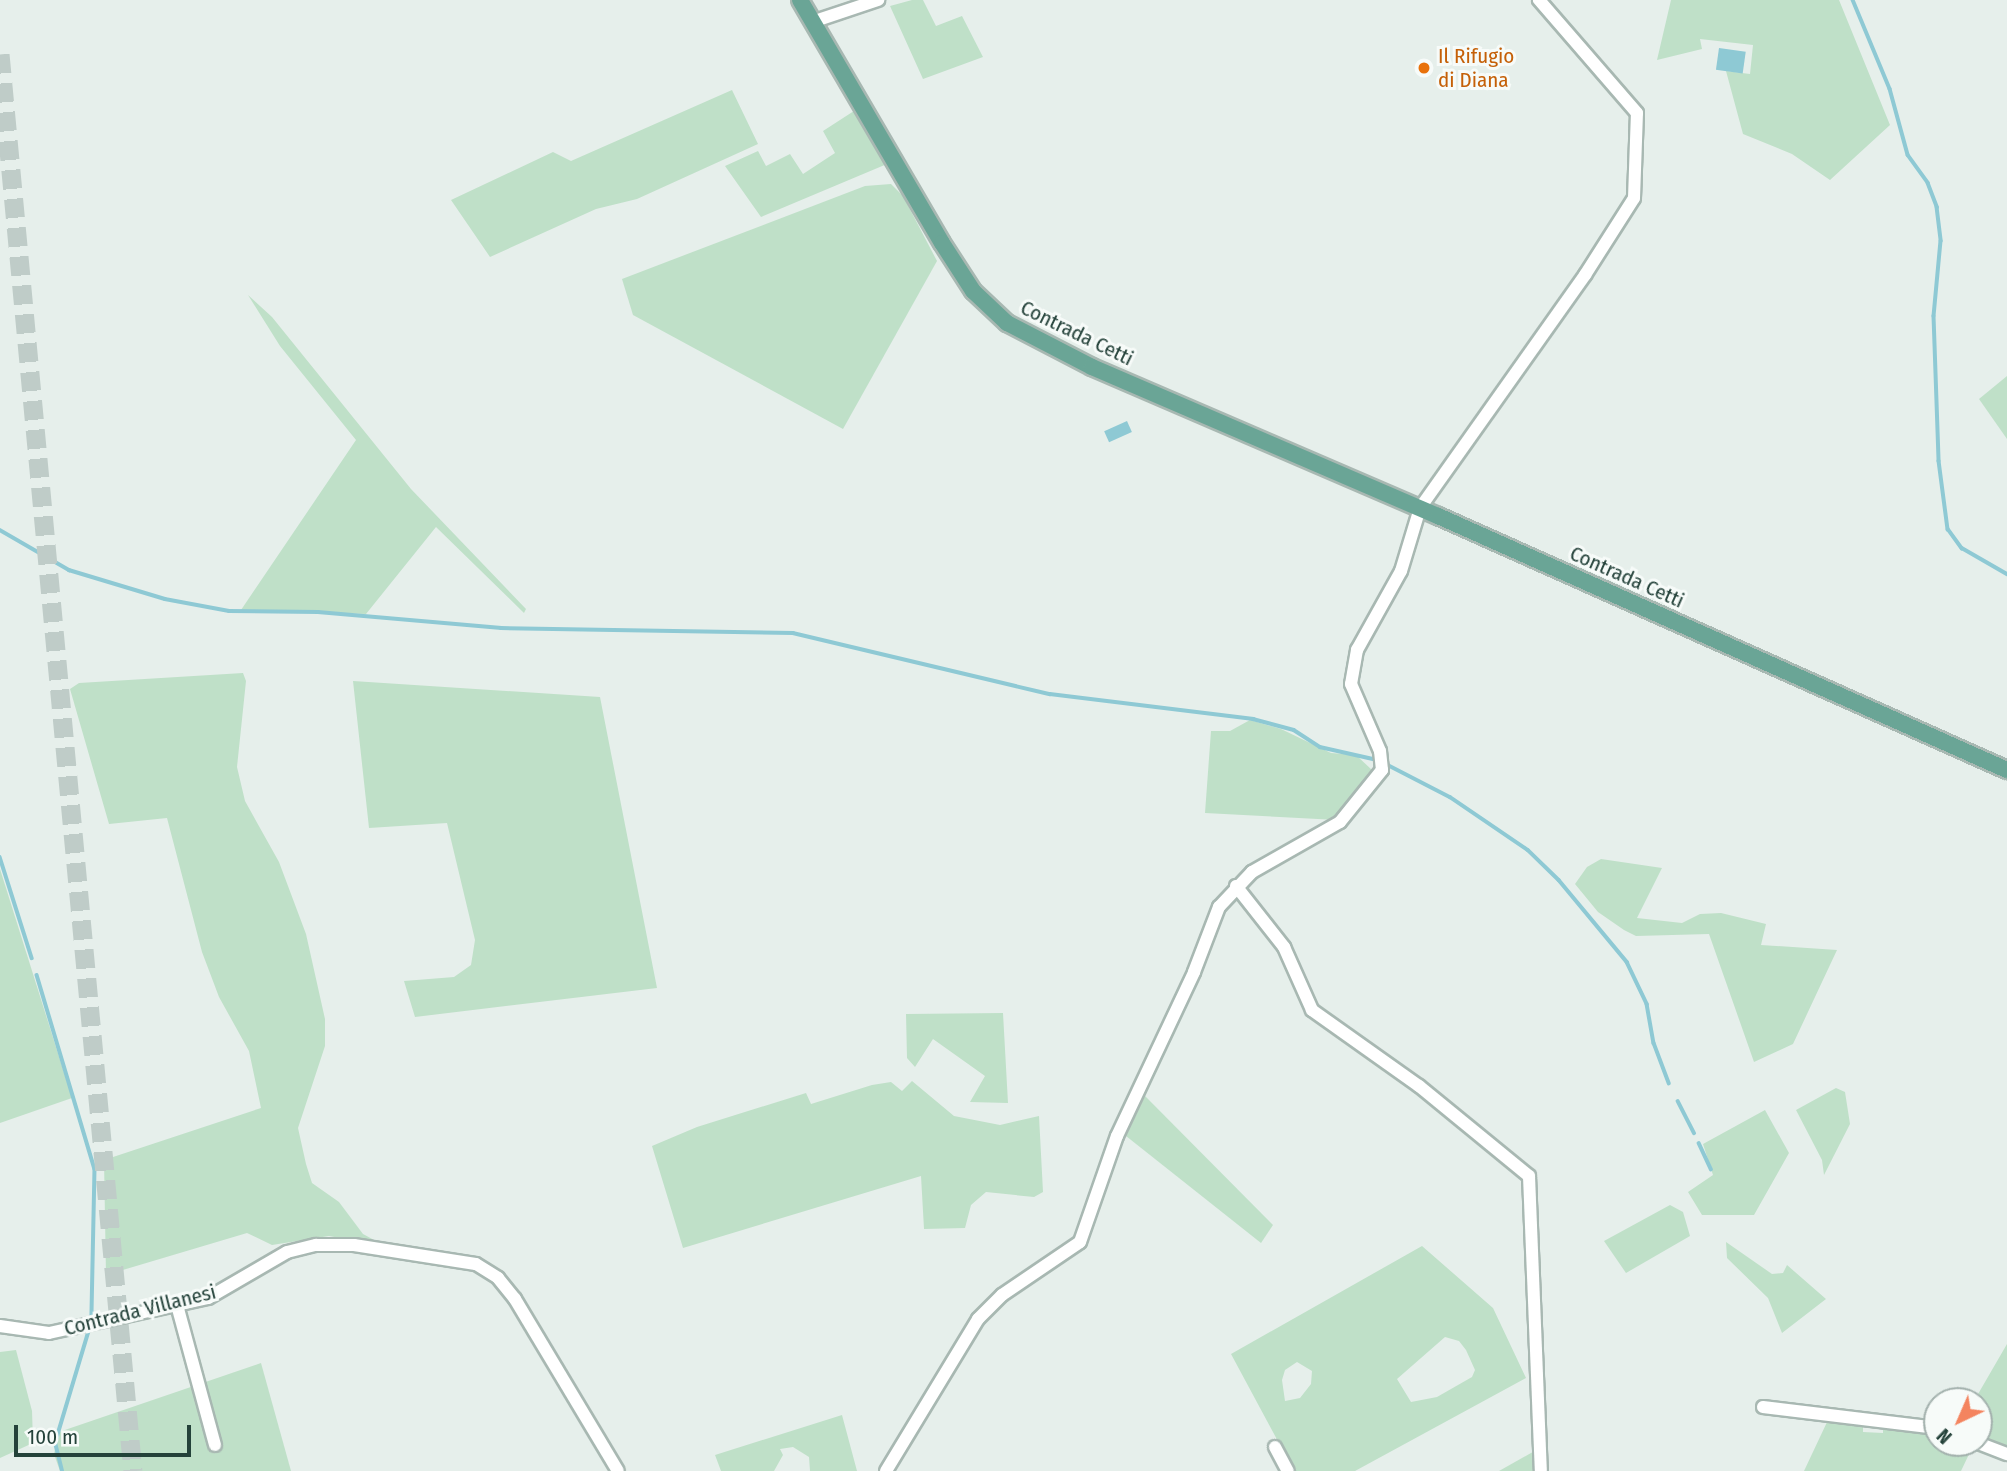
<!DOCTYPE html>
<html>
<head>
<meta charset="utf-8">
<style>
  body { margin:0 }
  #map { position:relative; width:2007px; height:1471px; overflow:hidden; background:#e6efeb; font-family:"Fira Sans Condensed",sans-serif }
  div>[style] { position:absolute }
  .green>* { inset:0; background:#bfe0c8 }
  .water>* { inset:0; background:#8ec9d4; transform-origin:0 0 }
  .stream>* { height:3.5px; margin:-1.75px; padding:0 1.75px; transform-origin:1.75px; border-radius:1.75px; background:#8ec9d4 }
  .highway-tunnel>* { height:19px; margin-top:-9.5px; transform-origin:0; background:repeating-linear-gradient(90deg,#bfccc8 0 19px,transparent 0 29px) }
  .roads { filter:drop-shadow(2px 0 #a8b8b2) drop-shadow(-2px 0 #a8b8b2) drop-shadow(0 2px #a8b8b2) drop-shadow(0 -2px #a8b8b2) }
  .minor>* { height:12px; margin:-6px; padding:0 6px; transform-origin:6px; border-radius:6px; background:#fff }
  .major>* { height:16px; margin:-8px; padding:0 8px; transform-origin:8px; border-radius:8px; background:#6aa596 }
  .dots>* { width:19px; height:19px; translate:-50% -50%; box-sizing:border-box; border:4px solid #f7fbf9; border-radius:50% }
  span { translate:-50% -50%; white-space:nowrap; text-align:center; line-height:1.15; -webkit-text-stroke:6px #f7fbf9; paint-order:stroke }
  .food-label { font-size:21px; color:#c56008 }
  .left { translate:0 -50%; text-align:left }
  .street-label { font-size:21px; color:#24423a }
  .north { position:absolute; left:1923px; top:1387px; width:70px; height:70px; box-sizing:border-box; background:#f7fbf9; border:2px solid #a3b1ad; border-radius:50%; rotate:224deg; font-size:19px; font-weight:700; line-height:28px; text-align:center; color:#24423a }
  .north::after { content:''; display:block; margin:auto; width:24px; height:32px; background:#f4845f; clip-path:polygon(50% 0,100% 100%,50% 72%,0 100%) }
  .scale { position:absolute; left:14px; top:1425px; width:177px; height:32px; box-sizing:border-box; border:4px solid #24423a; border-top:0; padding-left:9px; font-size:21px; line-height:24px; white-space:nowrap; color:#24423a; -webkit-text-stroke:5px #f7fbf9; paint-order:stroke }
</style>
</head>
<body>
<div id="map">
  <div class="green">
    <i style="clip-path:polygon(912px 0,923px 0,936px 26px,962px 16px,983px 57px,923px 79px,890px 6px)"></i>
    <i style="clip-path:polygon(1671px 0,1839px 0,1890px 125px,1830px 180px,1792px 154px,1743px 134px,1726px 71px,1750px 74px,1753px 45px,1700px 39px,1702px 49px,1657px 60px)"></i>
    <i style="clip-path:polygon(732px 90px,758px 144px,637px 199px,596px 209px,490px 257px,451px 200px,553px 152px,571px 161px)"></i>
    <i style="clip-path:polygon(857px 109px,887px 164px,761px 217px,725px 166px,758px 151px,766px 166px,790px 154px,803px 174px,835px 153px,823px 131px)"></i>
    <i style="clip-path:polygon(891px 184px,903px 196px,937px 261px,843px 429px,633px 315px,622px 279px,865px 186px)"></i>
    <i style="clip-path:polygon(248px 295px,272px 317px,411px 489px,526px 609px,524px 613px,436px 527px,366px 614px,241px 610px,356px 440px,280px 346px)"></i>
    <i style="clip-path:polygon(2007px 376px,2007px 439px,1979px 399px)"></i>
    <i style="clip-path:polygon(243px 673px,246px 681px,237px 767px,245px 801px,279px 862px,306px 934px,325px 1019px,325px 1046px,298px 1128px,306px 1164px,312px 1183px,339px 1202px,363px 1234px,387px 1247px,329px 1236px,272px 1245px,247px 1233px,106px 1275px,104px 1160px,261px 1108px,249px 1051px,219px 997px,202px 952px,167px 818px,109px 824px,70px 689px,79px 683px)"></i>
    <i style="clip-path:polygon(353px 681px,600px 697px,657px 988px,415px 1017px,404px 981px,454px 977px,471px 965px,475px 940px,447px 823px,369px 828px)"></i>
    <i style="clip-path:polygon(1250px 720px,1281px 729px,1331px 753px,1356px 755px,1372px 770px,1372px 781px,1337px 820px,1205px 813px,1211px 731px,1230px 731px)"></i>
    <i style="clip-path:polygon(1601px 859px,1662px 868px,1637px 918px,1682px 923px,1700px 914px,1721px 913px,1766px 924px,1761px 945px,1837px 950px,1793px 1044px,1754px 1062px,1709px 934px,1636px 936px,1624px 930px,1598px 912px,1575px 884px,1587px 867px)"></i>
    <i style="clip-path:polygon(0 869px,72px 1098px,0 1123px)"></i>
    <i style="clip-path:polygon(1003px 1013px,1008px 1103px,970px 1102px,985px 1076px,933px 1039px,915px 1067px,907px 1058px,906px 1014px)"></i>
    <i style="clip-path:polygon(912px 1081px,954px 1116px,1000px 1125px,1039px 1116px,1043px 1192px,1034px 1197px,986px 1192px,971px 1205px,965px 1228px,924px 1229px,921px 1176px,683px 1248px,652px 1146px,697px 1127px,806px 1093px,811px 1104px,872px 1085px,891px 1082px,902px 1091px)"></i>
    <i style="clip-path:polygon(1836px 1088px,1845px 1092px,1850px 1124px,1824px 1175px,1822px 1160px,1796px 1110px)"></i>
    <i style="clip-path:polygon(1145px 1096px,1273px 1225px,1261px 1243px,1126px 1136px)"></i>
    <i style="clip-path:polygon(1765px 1110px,1789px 1153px,1754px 1215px,1702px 1215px,1688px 1192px,1713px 1175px,1703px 1144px)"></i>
    <i style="clip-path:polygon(1670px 1205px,1683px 1212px,1690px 1236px,1626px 1273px,1604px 1241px)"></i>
    <i style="clip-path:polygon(1726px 1242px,1772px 1274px,1783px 1273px,1787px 1265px,1826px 1299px,1782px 1333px,1768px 1298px,1727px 1258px)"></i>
    <i style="clip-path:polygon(evenodd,1422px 1246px,1493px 1308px,1526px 1378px,1355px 1471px,1294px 1471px,1231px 1354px,1422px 1246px,1445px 1337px,1459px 1341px,1466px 1350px,1475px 1370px,1472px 1377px,1437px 1397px,1411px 1402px,1397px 1379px,1445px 1337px,1422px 1246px,1297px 1362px,1312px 1371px,1311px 1384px,1300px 1398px,1285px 1401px,1282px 1380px,1285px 1370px,1297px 1362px)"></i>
    <i style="clip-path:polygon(2007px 1344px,2007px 1449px,1979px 1434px,1979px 1401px,1974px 1401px)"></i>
    <i style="clip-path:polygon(16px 1350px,32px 1411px,33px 1443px,0 1458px,0 1352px)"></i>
    <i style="clip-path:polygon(261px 1363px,291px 1471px,60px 1471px,54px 1454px,59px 1432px)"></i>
    <i style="clip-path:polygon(842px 1415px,857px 1471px,810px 1471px,809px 1457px,793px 1447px,780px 1449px,783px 1455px,774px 1471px,721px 1471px,715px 1455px)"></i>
    <i style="clip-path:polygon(1828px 1420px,1863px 1425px,1863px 1432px,1883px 1433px,1883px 1426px,1937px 1433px,1937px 1443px,1967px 1443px,1971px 1450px,1961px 1471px,1804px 1471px)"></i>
    <i style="clip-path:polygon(1538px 1449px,1539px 1471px,1499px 1471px)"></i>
  </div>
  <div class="water">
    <i style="left:1719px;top:48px;width:27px;height:22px;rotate:8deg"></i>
    <i style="left:1127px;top:421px;width:12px;height:25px;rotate:66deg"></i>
  </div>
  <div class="stream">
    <i style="left:1853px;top:0;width:96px;rotate:67.4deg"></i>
    <i style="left:1890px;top:89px;width:68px;rotate:74.7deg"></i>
    <i style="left:1908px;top:155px;width:34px;rotate:54deg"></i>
    <i style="left:1928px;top:183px;width:26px;rotate:69deg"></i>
    <i style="left:1937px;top:207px;width:34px;rotate:83deg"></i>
    <i style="left:1941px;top:241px;width:75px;rotate:95.3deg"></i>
    <i style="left:1934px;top:316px;width:145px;rotate:88deg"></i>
    <i style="left:1939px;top:461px;width:69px;rotate:82.5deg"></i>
    <i style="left:1948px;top:529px;width:24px;rotate:54deg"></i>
    <i style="left:1962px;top:548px;width:52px;rotate:30deg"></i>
    <i style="left:0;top:530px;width:80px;rotate:30.1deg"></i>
    <i style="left:69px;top:570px;width:100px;rotate:16.8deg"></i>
    <i style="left:165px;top:599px;width:65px;rotate:10.6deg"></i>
    <i style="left:229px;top:611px;width:89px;rotate:0.6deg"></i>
    <i style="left:318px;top:612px;width:184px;rotate:5deg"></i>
    <i style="left:501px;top:628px;width:292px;rotate:1deg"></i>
    <i style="left:793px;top:633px;width:264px;rotate:13.4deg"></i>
    <i style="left:1050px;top:694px;width:205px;rotate:7deg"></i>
    <i style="left:1253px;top:719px;width:42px;rotate:15deg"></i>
    <i style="left:1294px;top:730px;width:31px;rotate:33deg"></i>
    <i style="left:1320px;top:747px;width:54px;rotate:12.8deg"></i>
    <i style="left:1386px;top:764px;width:72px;rotate:27.3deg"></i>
    <i style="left:1450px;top:797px;width:94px;rotate:34.2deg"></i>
    <i style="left:1528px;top:850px;width:43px;rotate:44.1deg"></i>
    <i style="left:1559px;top:880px;width:107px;rotate:50.3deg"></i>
    <i style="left:1627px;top:962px;width:47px;rotate:64.5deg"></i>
    <i style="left:1647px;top:1004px;width:40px;rotate:80deg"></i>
    <i style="left:1654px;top:1043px;width:43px;rotate:69.4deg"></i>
    <i style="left:0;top:857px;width:106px;rotate:72.4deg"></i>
    <i style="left:37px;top:975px;width:202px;rotate:73.4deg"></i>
    <i style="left:95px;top:1169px;width:147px;rotate:91.2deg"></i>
    <i style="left:1678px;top:1101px;width:36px;rotate:63deg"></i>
    <i style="left:1699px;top:1143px;width:29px;rotate:65deg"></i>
    <i style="left:62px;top:1471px;width:29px;rotate:-104deg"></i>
    <i style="left:55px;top:1443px;width:115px;rotate:-73.3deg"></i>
  </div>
  <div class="highway-tunnel">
    <i style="left:0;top:54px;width:1423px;rotate:84.64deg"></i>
  </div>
  <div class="roads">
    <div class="minor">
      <i style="left:812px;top:22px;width:70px;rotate:-18.4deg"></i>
      <i style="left:1236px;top:886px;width:78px;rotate:51.8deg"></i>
      <i style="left:1284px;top:947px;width:69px;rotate:66deg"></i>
      <i style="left:1312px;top:1010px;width:131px;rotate:35.4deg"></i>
      <i style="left:1419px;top:1086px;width:142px;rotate:39.3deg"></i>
      <i style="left:1529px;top:1176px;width:295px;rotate:87.7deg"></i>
      <i style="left:177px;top:1305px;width:145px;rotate:74.8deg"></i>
      <i style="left:0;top:1326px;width:49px;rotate:8.1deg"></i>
      <i style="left:49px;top:1333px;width:163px;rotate:-12.4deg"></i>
      <i style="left:208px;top:1298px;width:91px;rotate:-30.2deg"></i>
      <i style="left:287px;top:1252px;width:30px;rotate:-14deg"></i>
      <i style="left:316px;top:1245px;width:38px"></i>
      <i style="left:354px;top:1245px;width:123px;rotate:8.9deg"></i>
      <i style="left:476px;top:1264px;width:26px;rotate:32deg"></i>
      <i style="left:498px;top:1278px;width:27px;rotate:51deg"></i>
      <i style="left:515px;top:1299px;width:200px;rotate:59.1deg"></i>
      <i style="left:1763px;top:1407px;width:175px;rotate:6.9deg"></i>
      <i style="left:1978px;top:1443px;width:31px;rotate:21deg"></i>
      <i style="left:1275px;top:1447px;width:27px;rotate:62deg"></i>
      <i style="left:886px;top:1471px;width:178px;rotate:-58.8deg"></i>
      <i style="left:978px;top:1319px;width:34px;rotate:-45deg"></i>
      <i style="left:1002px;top:1295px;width:94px;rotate:-34.2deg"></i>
      <i style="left:1080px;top:1242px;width:112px;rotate:-70.8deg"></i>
      <i style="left:1117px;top:1136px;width:181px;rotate:-64.8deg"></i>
      <i style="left:1194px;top:972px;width:70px;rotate:-69deg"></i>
      <i style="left:1219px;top:907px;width:48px;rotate:-46.7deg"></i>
      <i style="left:1252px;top:872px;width:101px;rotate:-29.6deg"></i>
      <i style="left:1340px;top:822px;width:67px;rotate:-51.1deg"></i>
      <i style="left:1382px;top:770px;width:19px;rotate:-96deg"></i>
      <i style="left:1380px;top:751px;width:73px;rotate:-113.4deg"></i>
      <i style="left:1351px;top:684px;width:35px;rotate:-80deg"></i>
      <i style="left:1357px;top:650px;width:90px;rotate:-60.9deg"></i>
      <i style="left:1401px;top:571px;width:66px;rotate:-73.2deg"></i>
      <i style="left:1420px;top:508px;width:286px;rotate:-54.7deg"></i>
      <i style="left:1585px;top:275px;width:91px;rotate:-57.5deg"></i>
      <i style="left:1634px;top:198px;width:85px;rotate:-88deg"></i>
      <i style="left:1637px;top:113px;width:150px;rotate:-130.9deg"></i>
    </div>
    <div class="major">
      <i style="left:800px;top:0;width:281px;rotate:59.7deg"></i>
      <i style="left:942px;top:243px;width:57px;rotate:57.1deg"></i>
      <i style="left:973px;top:291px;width:47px;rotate:43.3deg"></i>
      <i style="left:1007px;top:323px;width:96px;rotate:27.4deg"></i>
      <i style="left:1092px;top:367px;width:377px;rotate:23.3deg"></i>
      <i style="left:1438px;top:516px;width:623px;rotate:24.06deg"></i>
    </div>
  </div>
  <div class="dots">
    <i style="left:1424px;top:68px;background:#e8710a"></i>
  </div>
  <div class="food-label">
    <span class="left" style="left:1438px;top:68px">Il Rifugio<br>di Diana</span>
  </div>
  <div class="street-label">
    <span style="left:1077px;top:333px;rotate:26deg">Contrada Cetti</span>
    <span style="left:1627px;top:577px;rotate:24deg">Contrada Cetti</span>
    <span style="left:140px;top:1310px;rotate:-14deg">Contrada Villanesi</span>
  </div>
  <div class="north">N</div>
  <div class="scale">100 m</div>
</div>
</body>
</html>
